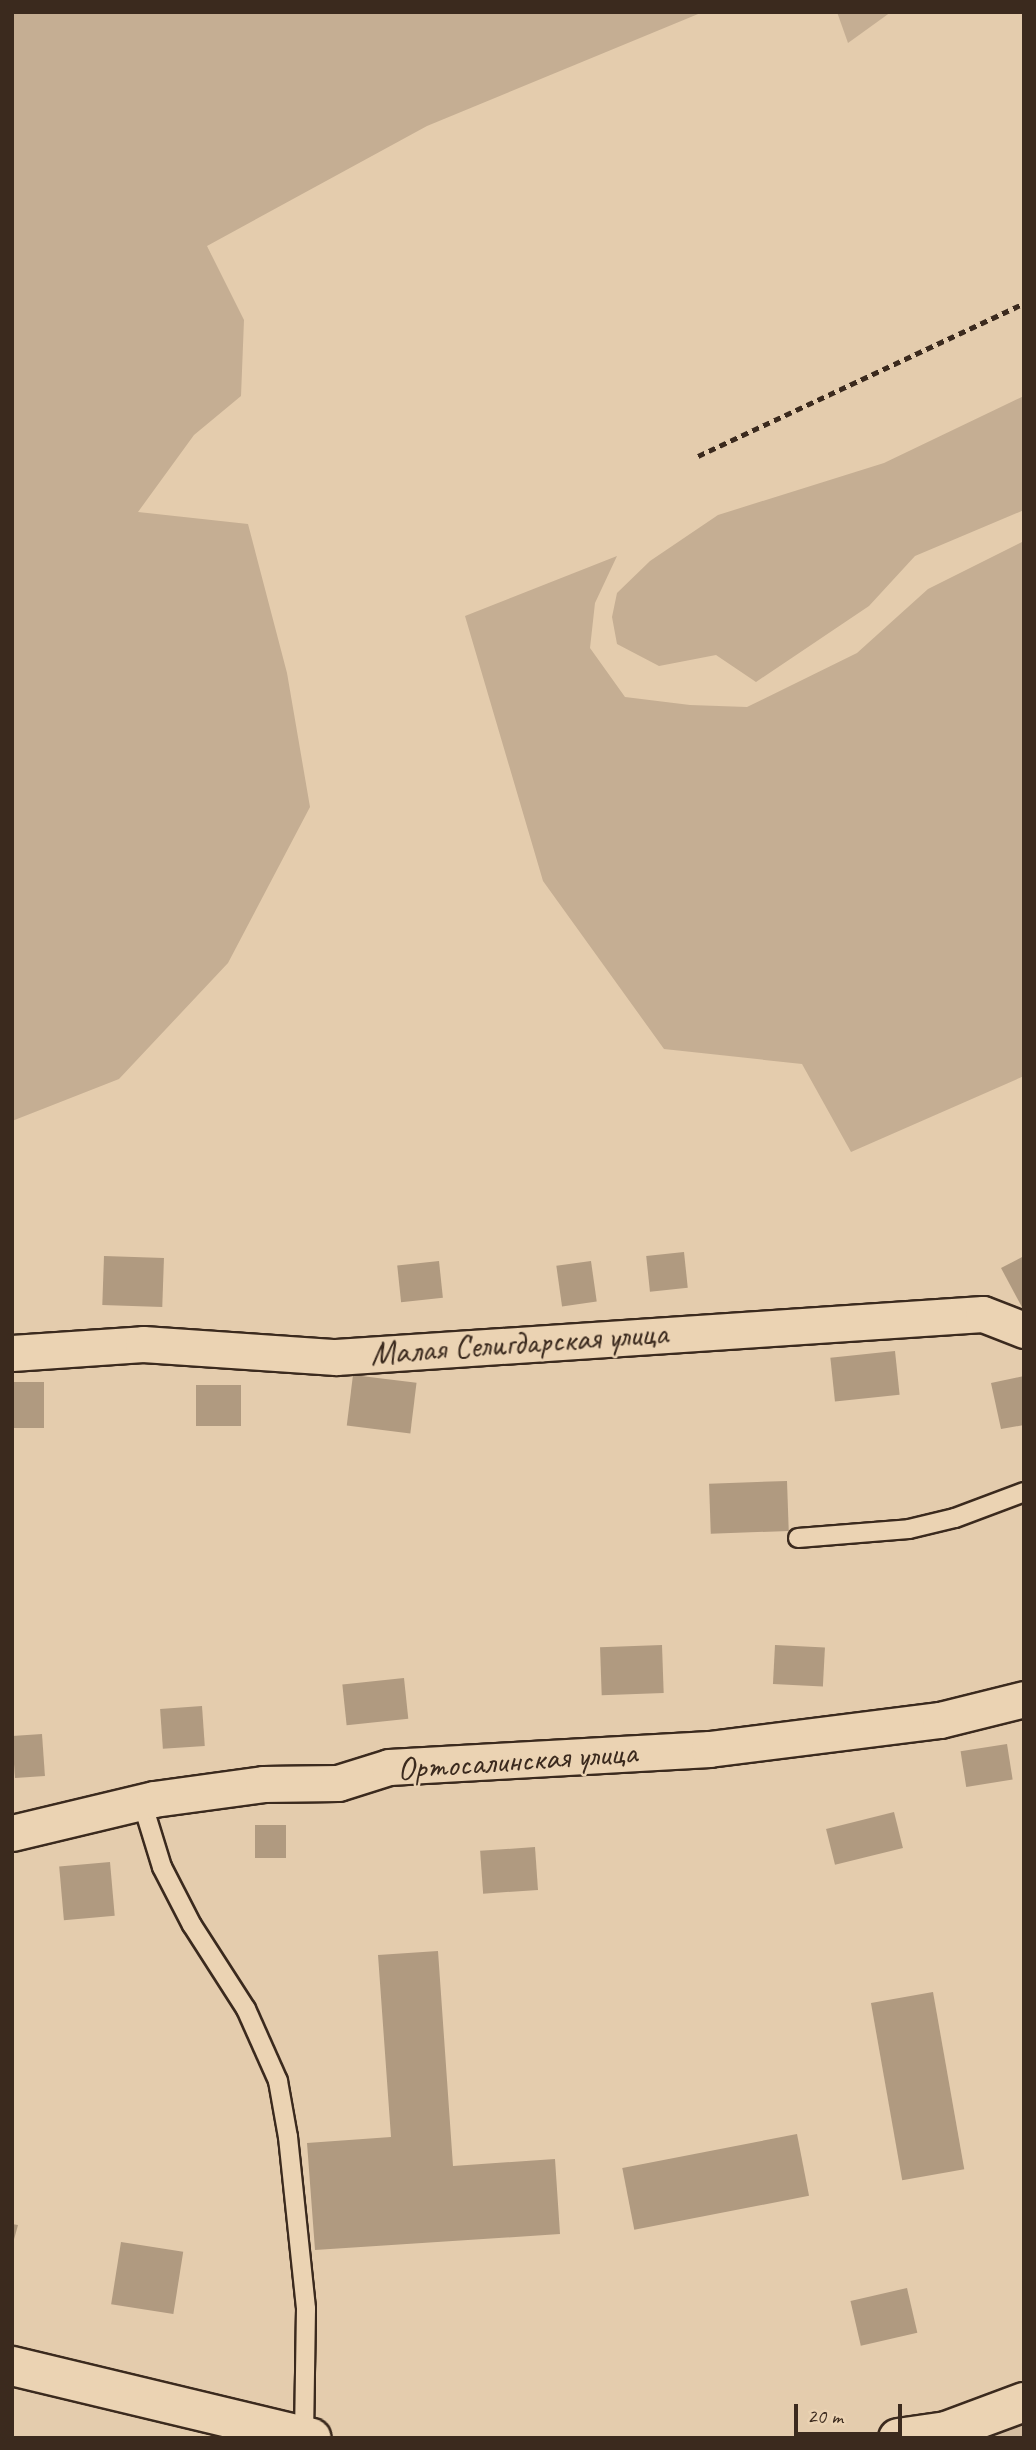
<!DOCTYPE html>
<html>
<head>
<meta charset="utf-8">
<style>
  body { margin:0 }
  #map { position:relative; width:1036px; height:2450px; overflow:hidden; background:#e4ccad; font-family:Caveat,sans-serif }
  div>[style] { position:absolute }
  .built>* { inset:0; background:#d4bda0 }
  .green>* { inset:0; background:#c5ae93 }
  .building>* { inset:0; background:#b09a80; transform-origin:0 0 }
  .path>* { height:4.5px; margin-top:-2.25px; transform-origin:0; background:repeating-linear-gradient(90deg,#3b2a1e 0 7px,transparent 0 12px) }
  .roads { filter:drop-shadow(2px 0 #3b2a1e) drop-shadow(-2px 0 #3b2a1e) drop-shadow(0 2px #3b2a1e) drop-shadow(0 -2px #3b2a1e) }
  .service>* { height:18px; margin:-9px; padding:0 9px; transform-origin:9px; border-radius:9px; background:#ebd3b3 }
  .minor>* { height:35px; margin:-17.5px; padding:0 17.5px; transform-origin:17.5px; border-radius:17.5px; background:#ebd3b3 }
  .tertiary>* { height:38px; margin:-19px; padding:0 19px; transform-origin:19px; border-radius:19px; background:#ebd3b3 }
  span { translate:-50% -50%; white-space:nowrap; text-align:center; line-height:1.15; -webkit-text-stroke:5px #ebd3b3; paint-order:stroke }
  .street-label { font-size:33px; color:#3b2a1e }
  .frame { position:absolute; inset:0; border:14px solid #3b2a1e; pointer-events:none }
  .scale { position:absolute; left:794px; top:2404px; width:108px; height:32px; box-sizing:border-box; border:4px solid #3b2a1e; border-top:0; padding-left:9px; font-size:21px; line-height:24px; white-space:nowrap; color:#3b2a1e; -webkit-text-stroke:5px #ebd3b3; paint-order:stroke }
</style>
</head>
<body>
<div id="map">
  <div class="built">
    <i style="clip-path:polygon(1024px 2421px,1024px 2438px,984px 2438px)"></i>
  </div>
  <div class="green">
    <i style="clip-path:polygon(12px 12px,703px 12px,427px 126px,207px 246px,244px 320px,241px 396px,194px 435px,138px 512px,248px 524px,287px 673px,310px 807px,228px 963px,119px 1079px,12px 1121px)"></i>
    <i style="clip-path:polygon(837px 12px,891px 12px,848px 43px)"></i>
    <i style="clip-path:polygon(1024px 396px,1024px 510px,915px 556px,869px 606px,756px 682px,716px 655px,659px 666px,617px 644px,612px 617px,617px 593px,650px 561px,718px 515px,884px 463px)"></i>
    <i style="clip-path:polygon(1024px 541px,1024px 1076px,851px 1152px,802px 1064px,664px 1049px,543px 881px,465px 616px,617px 556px,595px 603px,590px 648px,625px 697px,690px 705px,747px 707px,857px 653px,928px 589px)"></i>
  </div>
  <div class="building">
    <i style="left:684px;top:1252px;width:36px;height:38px;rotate:84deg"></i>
    <i style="left:104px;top:1256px;width:60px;height:49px;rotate:2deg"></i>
    <i style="clip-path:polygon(1024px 1256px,1024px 1311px,1001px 1268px)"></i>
    <i style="left:439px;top:1261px;width:37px;height:42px;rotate:84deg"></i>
    <i style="left:591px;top:1261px;width:41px;height:35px;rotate:82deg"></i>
    <i style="left:895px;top:1351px;width:44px;height:65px;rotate:84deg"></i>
    <i style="left:353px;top:1375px;width:64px;height:51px;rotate:7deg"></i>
    <i style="clip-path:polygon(1024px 1376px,1024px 1425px,1001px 1429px,991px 1383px)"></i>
    <i style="left:12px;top:1382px;width:32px;height:46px"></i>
    <i style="left:196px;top:1385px;width:45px;height:41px"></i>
    <i style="left:787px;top:1481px;width:50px;height:78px;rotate:88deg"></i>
    <i style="left:662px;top:1645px;width:48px;height:62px;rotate:88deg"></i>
    <i style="left:775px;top:1645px;width:50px;height:39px;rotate:3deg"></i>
    <i style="left:404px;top:1678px;width:41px;height:62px;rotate:84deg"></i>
    <i style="left:202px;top:1706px;width:40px;height:42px;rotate:86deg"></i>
    <i style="left:42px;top:1734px;width:42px;height:30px;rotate:86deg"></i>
    <i style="left:1007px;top:1744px;width:36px;height:47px;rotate:81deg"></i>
    <i style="left:894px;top:1812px;width:37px;height:70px;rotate:76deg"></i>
    <i style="left:255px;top:1825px;width:31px;height:33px"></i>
    <i style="left:535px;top:1847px;width:43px;height:55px;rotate:86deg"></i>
    <i style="left:110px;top:1862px;width:54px;height:51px;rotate:85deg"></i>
    <i style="clip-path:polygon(438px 1951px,453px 2166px,555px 2159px,560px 2234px,315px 2250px,307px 2143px,391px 2137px,378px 1955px)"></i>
    <i style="left:933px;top:1992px;width:180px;height:63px;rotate:80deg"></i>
    <i style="left:797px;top:2134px;width:63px;height:178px;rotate:79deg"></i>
    <i style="clip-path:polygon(12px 2224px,18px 2225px,13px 2243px,12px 2242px)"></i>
    <i style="left:121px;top:2242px;width:63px;height:63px;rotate:9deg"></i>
    <i style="left:907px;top:2288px;width:46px;height:58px;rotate:77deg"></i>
  </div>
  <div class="path">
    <i style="left:698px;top:456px;width:360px;rotate:-25.1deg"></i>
  </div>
  <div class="roads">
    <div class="service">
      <i style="left:798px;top:1538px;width:111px;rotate:-4.6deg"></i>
      <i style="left:909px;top:1529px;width:47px;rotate:-13.4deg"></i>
      <i style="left:955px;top:1518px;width:74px;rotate:-20.6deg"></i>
      <i style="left:142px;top:1802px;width:68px;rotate:72.9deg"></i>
      <i style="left:162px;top:1867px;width:65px;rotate:62.7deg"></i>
      <i style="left:192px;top:1925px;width:100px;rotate:57.3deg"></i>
      <i style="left:246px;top:2009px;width:79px;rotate:66deg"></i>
      <i style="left:278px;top:2081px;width:57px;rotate:79.9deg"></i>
      <i style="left:288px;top:2137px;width:173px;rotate:84deg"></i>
      <i style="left:306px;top:2309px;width:128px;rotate:90.9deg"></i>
    </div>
    <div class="minor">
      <i style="left:12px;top:1353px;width:131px;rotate:-3.9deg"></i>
      <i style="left:143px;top:1344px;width:193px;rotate:3.9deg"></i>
      <i style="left:336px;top:1357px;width:648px;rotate:-3.8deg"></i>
      <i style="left:983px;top:1314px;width:44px;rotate:21.3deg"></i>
      <i style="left:12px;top:1833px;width:146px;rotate:-13.5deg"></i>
      <i style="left:154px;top:1799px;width:110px;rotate:-7.8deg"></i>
      <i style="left:263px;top:1784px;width:75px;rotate:-0.8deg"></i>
      <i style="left:338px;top:1783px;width:53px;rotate:-17.4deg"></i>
      <i style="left:389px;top:1767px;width:321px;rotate:-3.2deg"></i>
      <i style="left:709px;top:1749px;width:233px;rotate:-7.2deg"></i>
      <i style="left:940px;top:1720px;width:87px;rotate:-14deg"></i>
    </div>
    <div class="tertiary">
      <i style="left:12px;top:2366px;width:308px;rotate:13.5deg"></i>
      <i style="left:898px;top:2438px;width:49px;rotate:-8.3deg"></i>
      <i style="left:946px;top:2431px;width:83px;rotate:-20.4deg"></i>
    </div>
  </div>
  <div class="street-label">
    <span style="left:519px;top:1344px;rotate:-4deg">Малая Селигдарская улица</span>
    <span style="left:517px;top:1761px;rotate:-4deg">Ортосалинская улица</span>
  </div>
  <div class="frame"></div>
  <div class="scale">20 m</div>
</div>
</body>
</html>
